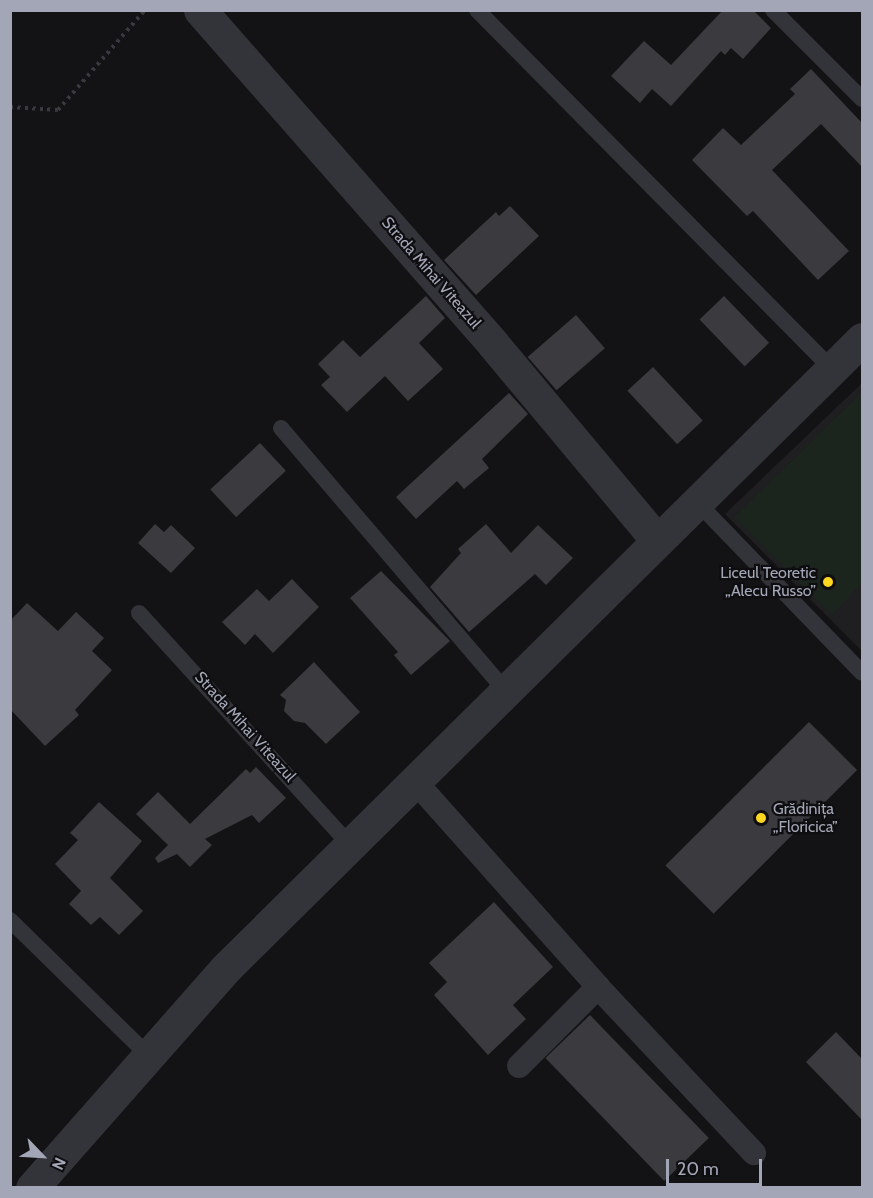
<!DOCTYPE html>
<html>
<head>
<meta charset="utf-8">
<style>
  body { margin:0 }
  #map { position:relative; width:873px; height:1198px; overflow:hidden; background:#131214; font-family:Cabin,sans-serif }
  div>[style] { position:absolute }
  .built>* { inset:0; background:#1f1e21 }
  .green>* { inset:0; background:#1c241e }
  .building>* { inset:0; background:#3a3a3f; transform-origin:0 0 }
  .path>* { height:4px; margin-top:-2px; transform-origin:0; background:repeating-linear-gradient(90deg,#393a41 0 3px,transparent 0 7.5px) }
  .service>* { height:16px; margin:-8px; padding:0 8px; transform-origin:8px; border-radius:8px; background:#33333a }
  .pedestrian>* { height:24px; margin:-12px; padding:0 12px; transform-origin:12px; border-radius:12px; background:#33333a }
  .minor>* { height:33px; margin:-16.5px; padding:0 16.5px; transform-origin:16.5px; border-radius:16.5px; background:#33333a }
  .tertiary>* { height:33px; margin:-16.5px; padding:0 16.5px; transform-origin:16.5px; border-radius:16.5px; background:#33333a }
  .dots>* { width:16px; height:16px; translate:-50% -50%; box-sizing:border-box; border:3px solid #0e0d0f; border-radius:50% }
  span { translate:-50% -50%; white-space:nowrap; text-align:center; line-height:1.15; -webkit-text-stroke:4.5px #0e0d0f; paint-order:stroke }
  .street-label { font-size:16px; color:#a3a6b6 }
  .poi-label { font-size:16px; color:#a3a6b6 }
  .right { translate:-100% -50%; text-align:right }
  .left { translate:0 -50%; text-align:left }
  .frame { position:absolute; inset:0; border:12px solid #a3a6b6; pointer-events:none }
  .north { position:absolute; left:12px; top:1126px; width:60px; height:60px; -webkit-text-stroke:4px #0e0d0f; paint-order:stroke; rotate:115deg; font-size:16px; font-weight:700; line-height:24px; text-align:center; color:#a3a6b6 }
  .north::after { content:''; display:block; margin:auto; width:21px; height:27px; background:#a3a6b6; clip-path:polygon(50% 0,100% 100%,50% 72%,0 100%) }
  .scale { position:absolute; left:666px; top:1159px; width:96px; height:27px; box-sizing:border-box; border:3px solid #a3a6b6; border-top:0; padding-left:8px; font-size:18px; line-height:21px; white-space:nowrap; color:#a3a6b6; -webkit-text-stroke:4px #0e0d0f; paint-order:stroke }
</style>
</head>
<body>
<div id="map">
  <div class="built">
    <i style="clip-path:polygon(862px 383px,862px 651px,725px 514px)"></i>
  </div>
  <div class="green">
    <i style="clip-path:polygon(862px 392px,862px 583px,832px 615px,734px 517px)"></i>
  </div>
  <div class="building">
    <i style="clip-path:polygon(723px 10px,753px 10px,771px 28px,743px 59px,731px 48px,725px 55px,721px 51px,671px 106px,652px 89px,640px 103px,611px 76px,644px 41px,671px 65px)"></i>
    <i style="clip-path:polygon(811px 69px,862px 123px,862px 167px,821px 124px,772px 170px,849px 251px,818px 280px,753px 211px,747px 216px,692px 160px,723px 128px,741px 145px,795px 94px,790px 89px)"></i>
    <i style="clip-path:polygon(510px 206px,539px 236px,476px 295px,444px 260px,496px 212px,499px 216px)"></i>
    <i style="clip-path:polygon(426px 296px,445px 318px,419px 343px,443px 369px,408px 401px,385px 376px,347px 412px,321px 385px,330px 377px,318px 364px,343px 340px,360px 357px)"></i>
    <i style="left:724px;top:296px;width:65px;height:34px;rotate:46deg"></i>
    <i style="left:576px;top:315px;width:44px;height:64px;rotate:49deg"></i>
    <i style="left:653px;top:367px;width:73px;height:35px;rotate:47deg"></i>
    <i style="clip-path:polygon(509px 393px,528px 414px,482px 459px,489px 468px,464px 489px,457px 481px,416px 519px,396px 497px)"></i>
    <i style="left:260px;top:443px;width:38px;height:68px;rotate:47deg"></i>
    <i style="clip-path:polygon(155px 524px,164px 532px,171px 525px,195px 548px,171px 573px,138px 543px)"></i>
    <i style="clip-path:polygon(486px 524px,511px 553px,538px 525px,573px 558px,546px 585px,535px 574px,469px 632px,430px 587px,461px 553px,458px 549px)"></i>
    <i style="clip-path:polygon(381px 571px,450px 641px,411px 675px,394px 655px,398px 652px,350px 598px)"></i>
    <i style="clip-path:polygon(292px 579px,319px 607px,273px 653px,255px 634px,245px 645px,222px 622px,257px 589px,269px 601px)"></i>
    <i style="clip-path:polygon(27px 603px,58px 631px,76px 612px,104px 638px,92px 651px,112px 670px,75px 710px,79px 715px,45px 746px,10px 709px,10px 621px)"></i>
    <i style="clip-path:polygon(314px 662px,360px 712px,326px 744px,305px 723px,294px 721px,284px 711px,286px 700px,280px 695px)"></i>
    <i style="left:809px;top:722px;width:68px;height:203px;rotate:45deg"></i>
    <i style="clip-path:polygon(256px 767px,286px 798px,259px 823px,252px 815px,205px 839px,212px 845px,190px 867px,177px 854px,158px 863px,155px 858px,168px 845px,136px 814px,158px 792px,190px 824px,246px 769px,250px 773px)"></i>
    <i style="clip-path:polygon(99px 802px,142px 841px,110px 878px,143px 911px,119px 935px,100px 917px,91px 925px,69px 904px,81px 891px,55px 864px,78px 840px,70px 833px)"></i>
    <i style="clip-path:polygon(494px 902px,553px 967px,513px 1005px,526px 1019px,488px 1055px,434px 995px,447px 982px,429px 963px)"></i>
    <i style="left:590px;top:1015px;width:171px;height:62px;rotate:46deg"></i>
    <i style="clip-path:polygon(836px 1032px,862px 1059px,862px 1120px,806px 1062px)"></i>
  </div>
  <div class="path">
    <i style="left:10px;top:107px;width:48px;rotate:3.6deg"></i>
    <i style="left:58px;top:110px;width:133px;rotate:-49deg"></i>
  </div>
  <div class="service">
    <i style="left:477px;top:10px;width:505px;rotate:45.32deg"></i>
    <i style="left:773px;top:10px;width:126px;rotate:45deg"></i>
    <i style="left:281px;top:428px;width:343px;rotate:49.5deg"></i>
    <i style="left:695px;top:500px;width:240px;rotate:46deg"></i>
    <i style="left:139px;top:613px;width:312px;rotate:47.7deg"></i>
    <i style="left:10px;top:920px;width:192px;rotate:44.4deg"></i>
  </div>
  <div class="pedestrian">
    <i style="left:413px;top:779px;width:278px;rotate:48.3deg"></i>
    <i style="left:598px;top:987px;width:228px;rotate:46.8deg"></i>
    <i style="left:519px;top:1066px;width:112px;rotate:-45deg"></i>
  </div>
  <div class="minor">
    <i style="left:200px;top:10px;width:444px;rotate:48.7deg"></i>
    <i style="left:493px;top:344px;width:256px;rotate:50.1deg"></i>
  </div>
  <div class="tertiary">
    <i style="left:32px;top:1188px;width:292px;rotate:-48.6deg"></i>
    <i style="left:225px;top:969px;width:896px;rotate:-44.68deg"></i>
  </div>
  <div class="dots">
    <i style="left:828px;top:582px;background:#ffd620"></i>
    <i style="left:761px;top:818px;background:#ffd620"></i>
  </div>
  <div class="street-label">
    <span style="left:431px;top:273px;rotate:49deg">Strada Mihai Viteazul</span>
    <span style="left:245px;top:727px;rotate:48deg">Strada Mihai Viteazul</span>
  </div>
  <div class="poi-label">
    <span class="right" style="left:816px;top:582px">Liceul Teoretic<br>„Alecu Russo”</span>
    <span class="left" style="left:773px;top:818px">Grădinița<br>„Floricica”</span>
  </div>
  <div class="frame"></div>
  <div class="north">N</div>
  <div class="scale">20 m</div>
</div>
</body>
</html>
